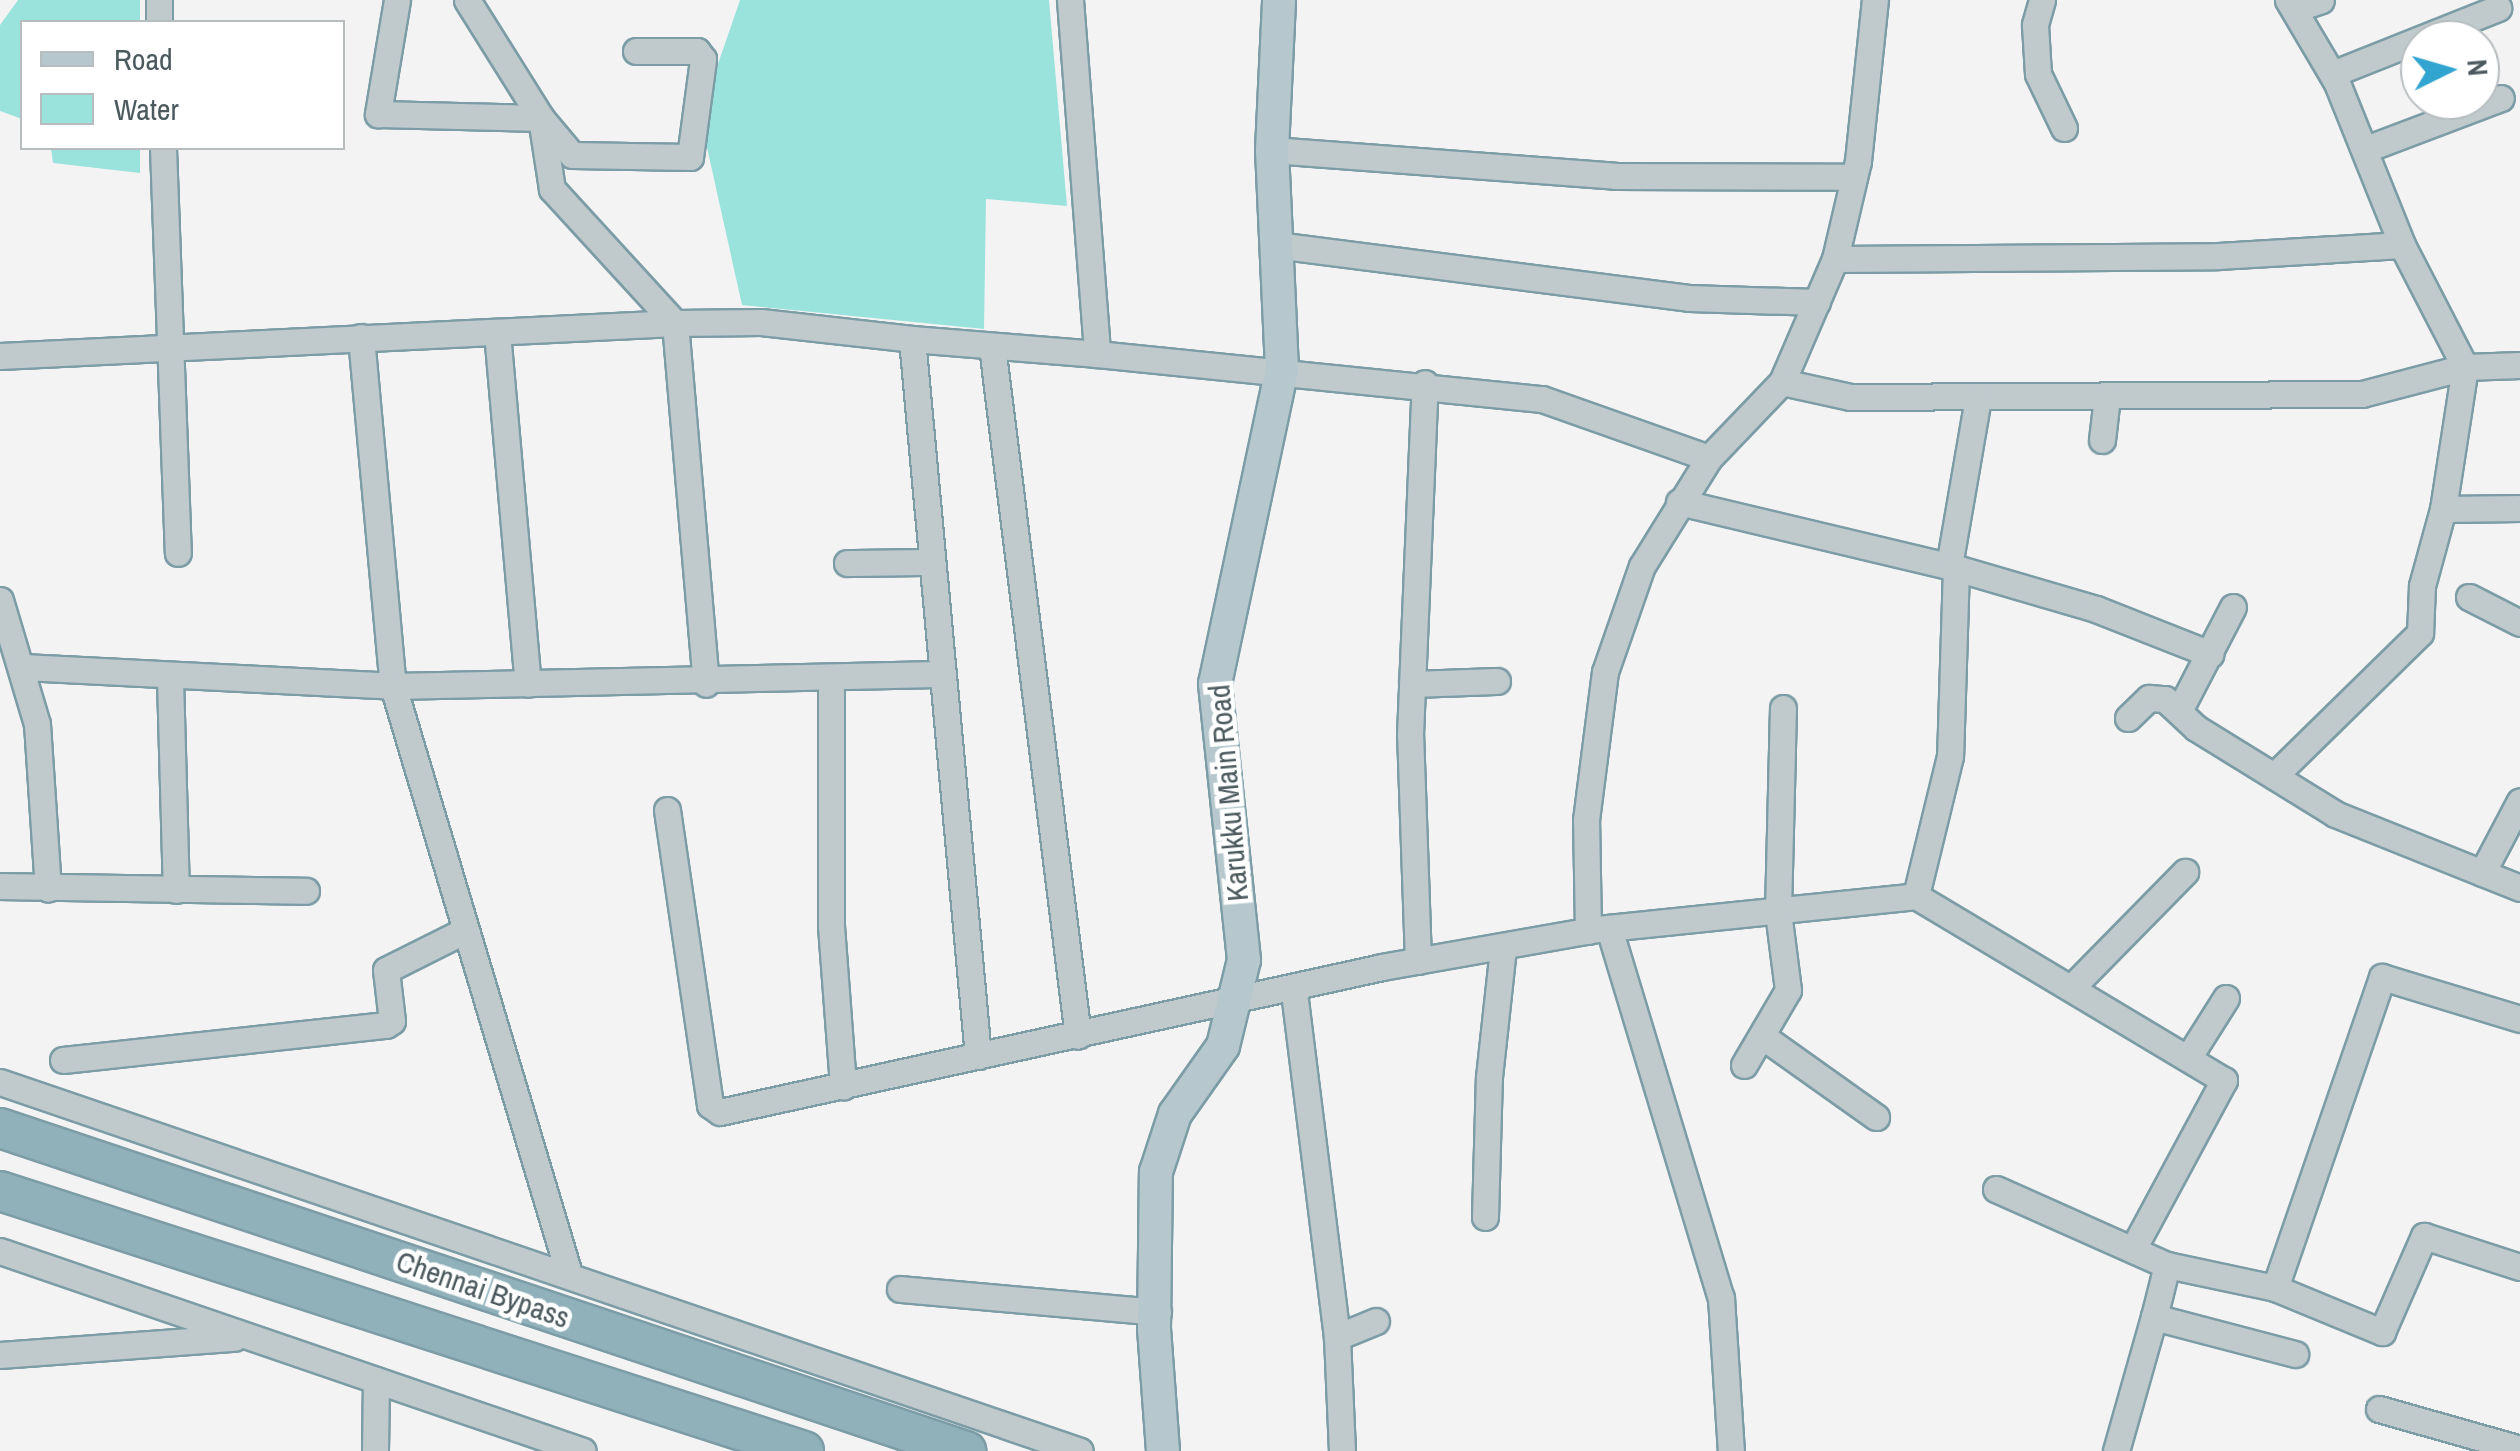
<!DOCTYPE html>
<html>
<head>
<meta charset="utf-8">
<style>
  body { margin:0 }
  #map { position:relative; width:2520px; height:1451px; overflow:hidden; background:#f4f3f3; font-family:"Archivo Narrow",sans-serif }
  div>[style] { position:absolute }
  .water>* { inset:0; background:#9ae3dd }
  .roads { filter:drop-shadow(2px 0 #7c9ca6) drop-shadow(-2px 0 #7c9ca6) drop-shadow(0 2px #7c9ca6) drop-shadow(0 -2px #7c9ca6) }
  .minor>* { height:25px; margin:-12.5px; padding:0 12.5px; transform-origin:12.5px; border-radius:12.5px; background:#c0cacd }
  .major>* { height:32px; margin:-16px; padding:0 16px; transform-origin:16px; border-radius:16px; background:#b6c8cd }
  .highway>* { height:38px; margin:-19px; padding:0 19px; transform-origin:19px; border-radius:19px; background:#90b1ba }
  span { translate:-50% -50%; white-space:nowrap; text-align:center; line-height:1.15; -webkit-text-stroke:9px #fff; paint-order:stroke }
  .street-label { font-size:30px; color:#4c5a5e }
  .legend { position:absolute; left:20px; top:20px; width:325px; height:130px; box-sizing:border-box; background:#fff; border:2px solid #b7bdbf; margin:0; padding:12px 18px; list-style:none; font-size:30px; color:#4c5a5e }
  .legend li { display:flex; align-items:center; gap:20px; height:50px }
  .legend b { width:50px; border:2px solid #b7bdbf }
  .north { position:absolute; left:2400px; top:20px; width:100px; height:100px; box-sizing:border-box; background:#fff; border:2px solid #b7bdbf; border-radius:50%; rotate:85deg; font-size:28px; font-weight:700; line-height:40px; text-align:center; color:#4c5a5e }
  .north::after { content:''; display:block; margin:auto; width:35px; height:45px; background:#31a5d0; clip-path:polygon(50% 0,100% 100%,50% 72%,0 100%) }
</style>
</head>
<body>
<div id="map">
  <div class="water">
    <i style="clip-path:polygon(18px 0,140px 0,140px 22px,22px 22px,22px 119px,0 111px,0 25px)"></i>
    <i style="clip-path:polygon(740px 0,1049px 0,1067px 206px,986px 199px,984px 329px,742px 305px,700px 116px)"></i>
    <i style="clip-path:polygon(51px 148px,140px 148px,140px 173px,53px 163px)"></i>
  </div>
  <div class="roads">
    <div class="minor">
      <i style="left:159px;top:0;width:22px;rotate:90deg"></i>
      <i style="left:397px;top:0;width:116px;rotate:99.5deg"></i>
      <i style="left:378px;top:114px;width:163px;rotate:1.4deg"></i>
      <i style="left:541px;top:118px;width:48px;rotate:50deg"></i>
      <i style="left:572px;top:155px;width:118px;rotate:1deg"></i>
      <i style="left:690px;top:157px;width:99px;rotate:-82.4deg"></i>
      <i style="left:703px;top:59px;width:10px;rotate:-127deg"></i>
      <i style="left:697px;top:51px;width:61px;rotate:180deg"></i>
      <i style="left:467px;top:0;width:139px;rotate:57.9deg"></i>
      <i style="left:541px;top:118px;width:72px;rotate:81.2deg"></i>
      <i style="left:552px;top:189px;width:182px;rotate:47.5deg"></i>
      <i style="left:1070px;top:0;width:355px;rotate:85.6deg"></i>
      <i style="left:1097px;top:354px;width:447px;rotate:5.8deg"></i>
      <i style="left:1542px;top:399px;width:177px;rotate:19.5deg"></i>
      <i style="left:1709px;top:458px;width:105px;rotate:-46.2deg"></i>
      <i style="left:1782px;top:382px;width:134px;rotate:-66.7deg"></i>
      <i style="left:1835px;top:259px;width:101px;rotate:-76.8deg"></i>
      <i style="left:1858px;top:161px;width:162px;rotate:-84deg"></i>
      <i style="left:2042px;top:0;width:26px;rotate:106deg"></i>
      <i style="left:2035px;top:25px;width:49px;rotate:86.5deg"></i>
      <i style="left:2038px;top:74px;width:60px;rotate:64.3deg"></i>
      <i style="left:2288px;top:0;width:96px;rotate:59.4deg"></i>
      <i style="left:2337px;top:83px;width:175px;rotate:68.1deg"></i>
      <i style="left:2402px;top:245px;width:137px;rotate:62.7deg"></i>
      <i style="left:2465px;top:367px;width:55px;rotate:-2.1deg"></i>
      <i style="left:2297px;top:8px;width:25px;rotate:-18deg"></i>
      <i style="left:2332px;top:74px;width:179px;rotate:-21.7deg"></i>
      <i style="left:163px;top:148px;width:405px;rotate:87.9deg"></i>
      <i style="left:2366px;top:149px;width:144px;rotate:-20.7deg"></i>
      <i style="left:1272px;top:150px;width:344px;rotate:4.3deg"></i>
      <i style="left:1615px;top:176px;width:239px;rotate:0.2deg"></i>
      <i style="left:1276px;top:245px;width:416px;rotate:7.3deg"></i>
      <i style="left:1689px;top:298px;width:128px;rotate:1.8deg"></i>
      <i style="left:1835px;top:259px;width:383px;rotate:-0.4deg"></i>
      <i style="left:2218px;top:256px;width:184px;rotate:-3.4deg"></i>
      <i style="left:675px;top:323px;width:362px;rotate:85.1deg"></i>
      <i style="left:497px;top:332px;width:353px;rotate:85deg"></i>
      <i style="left:361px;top:337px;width:350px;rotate:84.8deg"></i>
      <i style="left:393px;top:686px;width:614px;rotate:73.34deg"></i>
      <i style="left:912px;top:339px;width:186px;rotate:4.6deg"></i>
      <i style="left:992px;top:346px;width:695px;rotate:82.9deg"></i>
      <i style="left:0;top:356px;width:676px;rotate:-2.8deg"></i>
      <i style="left:675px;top:323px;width:86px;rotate:-0.7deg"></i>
      <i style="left:761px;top:322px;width:152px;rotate:6.4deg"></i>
      <i style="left:912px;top:339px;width:720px;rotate:84.74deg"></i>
      <i style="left:1782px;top:382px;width:70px;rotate:12.4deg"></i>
      <i style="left:1850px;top:397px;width:512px;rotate:-0.34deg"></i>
      <i style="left:2362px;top:394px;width:106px;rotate:-14.7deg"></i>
      <i style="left:2465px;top:367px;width:144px;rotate:98.8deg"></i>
      <i style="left:2443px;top:509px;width:80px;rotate:105.3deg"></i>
      <i style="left:2422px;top:586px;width:47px;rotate:92.4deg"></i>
      <i style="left:2420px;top:633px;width:204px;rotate:135.6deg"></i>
      <i style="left:2102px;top:440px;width:43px;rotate:-83.4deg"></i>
      <i style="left:1679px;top:502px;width:285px;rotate:13.4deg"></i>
      <i style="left:1956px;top:568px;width:188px;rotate:91.8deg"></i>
      <i style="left:1950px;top:756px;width:144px;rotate:103.7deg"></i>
      <i style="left:2443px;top:509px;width:77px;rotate:-0.7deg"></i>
      <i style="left:847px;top:563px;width:82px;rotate:-0.7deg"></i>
      <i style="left:1949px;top:566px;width:170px;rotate:-80.2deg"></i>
      <i style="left:1956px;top:568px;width:146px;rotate:16.3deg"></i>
      <i style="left:2096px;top:609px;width:123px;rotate:21.5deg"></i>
      <i style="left:2469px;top:597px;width:57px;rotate:27deg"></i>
      <i style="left:0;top:600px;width:129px;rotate:73.4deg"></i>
      <i style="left:37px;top:724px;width:165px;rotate:86.2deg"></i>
      <i style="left:23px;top:667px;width:370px;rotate:2.9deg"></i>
      <i style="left:393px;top:686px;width:545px;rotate:-1.26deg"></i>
      <i style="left:831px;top:678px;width:248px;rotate:90deg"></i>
      <i style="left:831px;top:926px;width:161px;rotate:85.7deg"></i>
      <i style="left:170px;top:679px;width:211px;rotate:88.4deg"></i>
      <i style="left:1412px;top:684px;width:85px;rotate:-2deg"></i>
      <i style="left:2179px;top:711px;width:117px;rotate:-62.6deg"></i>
      <i style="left:2128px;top:718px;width:29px;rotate:-44deg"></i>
      <i style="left:2149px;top:698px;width:16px;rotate:4deg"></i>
      <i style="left:2165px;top:699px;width:42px;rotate:43.1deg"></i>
      <i style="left:2196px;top:728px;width:163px;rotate:31.7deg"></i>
      <i style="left:2335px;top:814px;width:199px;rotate:21.8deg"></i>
      <i style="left:667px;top:810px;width:298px;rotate:81.7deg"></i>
      <i style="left:710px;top:1105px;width:12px;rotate:35deg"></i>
      <i style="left:720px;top:1112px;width:678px;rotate:-12.35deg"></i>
      <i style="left:1382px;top:967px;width:219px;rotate:-10deg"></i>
      <i style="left:1598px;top:929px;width:320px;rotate:-5.9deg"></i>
      <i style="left:1916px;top:896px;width:359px;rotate:30.9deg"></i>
      <i style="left:2224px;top:1080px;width:190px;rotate:118.3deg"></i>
      <i style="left:2482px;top:873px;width:81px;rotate:-62.2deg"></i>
      <i style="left:0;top:886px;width:306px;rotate:0.9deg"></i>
      <i style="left:1609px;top:928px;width:387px;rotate:73.2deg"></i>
      <i style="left:1721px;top:1298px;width:153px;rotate:86.3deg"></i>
      <i style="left:1588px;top:931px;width:111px;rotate:-91deg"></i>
      <i style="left:1586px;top:820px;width:149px;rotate:-82.7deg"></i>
      <i style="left:1605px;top:672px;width:112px;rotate:-70.8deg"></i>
      <i style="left:1642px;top:566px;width:127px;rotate:-58.2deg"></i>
      <i style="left:1418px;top:961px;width:226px;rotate:-92deg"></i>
      <i style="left:1410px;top:735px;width:352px;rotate:-87.6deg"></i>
      <i style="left:2071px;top:988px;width:163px;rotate:-45.5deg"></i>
      <i style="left:1294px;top:992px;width:348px;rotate:82.9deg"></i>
      <i style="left:1337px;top:1337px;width:114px;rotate:87.5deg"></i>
      <i style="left:1762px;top:1036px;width:140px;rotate:35.4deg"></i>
      <i style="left:2188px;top:1058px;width:71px;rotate:-57.7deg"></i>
      <i style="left:63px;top:1060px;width:325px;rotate:-6.2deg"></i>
      <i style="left:386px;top:1025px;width:7px;rotate:-34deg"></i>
      <i style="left:392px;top:1021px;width:51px;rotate:-96.7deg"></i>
      <i style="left:386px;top:970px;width:89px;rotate:-26.6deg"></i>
      <i style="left:1744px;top:1065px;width:87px;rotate:-59.6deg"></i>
      <i style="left:1788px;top:990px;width:79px;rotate:-97.3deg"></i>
      <i style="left:1778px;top:912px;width:204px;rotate:-88.6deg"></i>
      <i style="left:0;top:1082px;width:1141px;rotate:18.86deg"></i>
      <i style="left:1996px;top:1189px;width:187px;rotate:24deg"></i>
      <i style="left:2167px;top:1265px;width:54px;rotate:104deg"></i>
      <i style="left:1485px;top:1217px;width:140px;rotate:-88.4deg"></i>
      <i style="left:1489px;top:1077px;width:130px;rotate:-83.8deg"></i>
      <i style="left:0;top:1251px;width:616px;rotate:18.93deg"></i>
      <i style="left:2167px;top:1265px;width:110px;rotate:12deg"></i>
      <i style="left:2275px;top:1288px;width:116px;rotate:22.4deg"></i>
      <i style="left:2382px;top:1332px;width:105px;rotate:-66.4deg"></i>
      <i style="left:2424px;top:1236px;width:101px;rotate:17.9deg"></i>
      <i style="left:2275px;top:1288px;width:329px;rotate:-71deg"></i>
      <i style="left:2382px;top:977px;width:144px;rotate:16.9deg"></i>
      <i style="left:900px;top:1289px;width:259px;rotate:5.1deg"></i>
      <i style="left:1337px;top:1337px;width:42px;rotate:-22.3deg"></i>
      <i style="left:0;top:1355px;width:235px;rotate:-4.2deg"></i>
      <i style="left:2379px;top:1409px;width:147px;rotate:15.8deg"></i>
      <i style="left:375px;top:1451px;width:71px;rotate:-89.2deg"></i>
      <i style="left:2116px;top:1451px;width:139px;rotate:-74.2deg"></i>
      <i style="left:2154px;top:1317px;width:146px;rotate:14.7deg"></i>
    </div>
    <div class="major">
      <i style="left:1163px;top:1451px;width:122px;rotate:-94.2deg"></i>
      <i style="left:1154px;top:1329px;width:157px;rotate:-89.3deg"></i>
      <i style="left:1156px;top:1172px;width:61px;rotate:-71.9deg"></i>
      <i style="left:1175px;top:1114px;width:83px;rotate:-54.8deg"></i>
      <i style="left:1223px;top:1046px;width:89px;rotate:-76.3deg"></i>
      <i style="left:1244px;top:960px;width:278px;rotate:-96deg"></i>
      <i style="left:1215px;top:684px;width:321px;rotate:-78deg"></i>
      <i style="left:1282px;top:370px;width:220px;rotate:-92.6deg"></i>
      <i style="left:1272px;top:150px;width:150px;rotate:-87.3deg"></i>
    </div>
    <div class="highway">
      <i style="left:0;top:1128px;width:1019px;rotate:18.49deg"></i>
      <i style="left:0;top:1191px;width:845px;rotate:17.92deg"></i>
    </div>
  </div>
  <div class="street-label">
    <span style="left:1228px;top:793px;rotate:-95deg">Karukku Main Road</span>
    <span style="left:483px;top:1289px;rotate:19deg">Chennai Bypass</span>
  </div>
  <ul class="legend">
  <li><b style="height:12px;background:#b6c8cd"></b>Road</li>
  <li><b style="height:28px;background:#9ae3dd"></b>Water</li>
  </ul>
  <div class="north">N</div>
</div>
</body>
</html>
